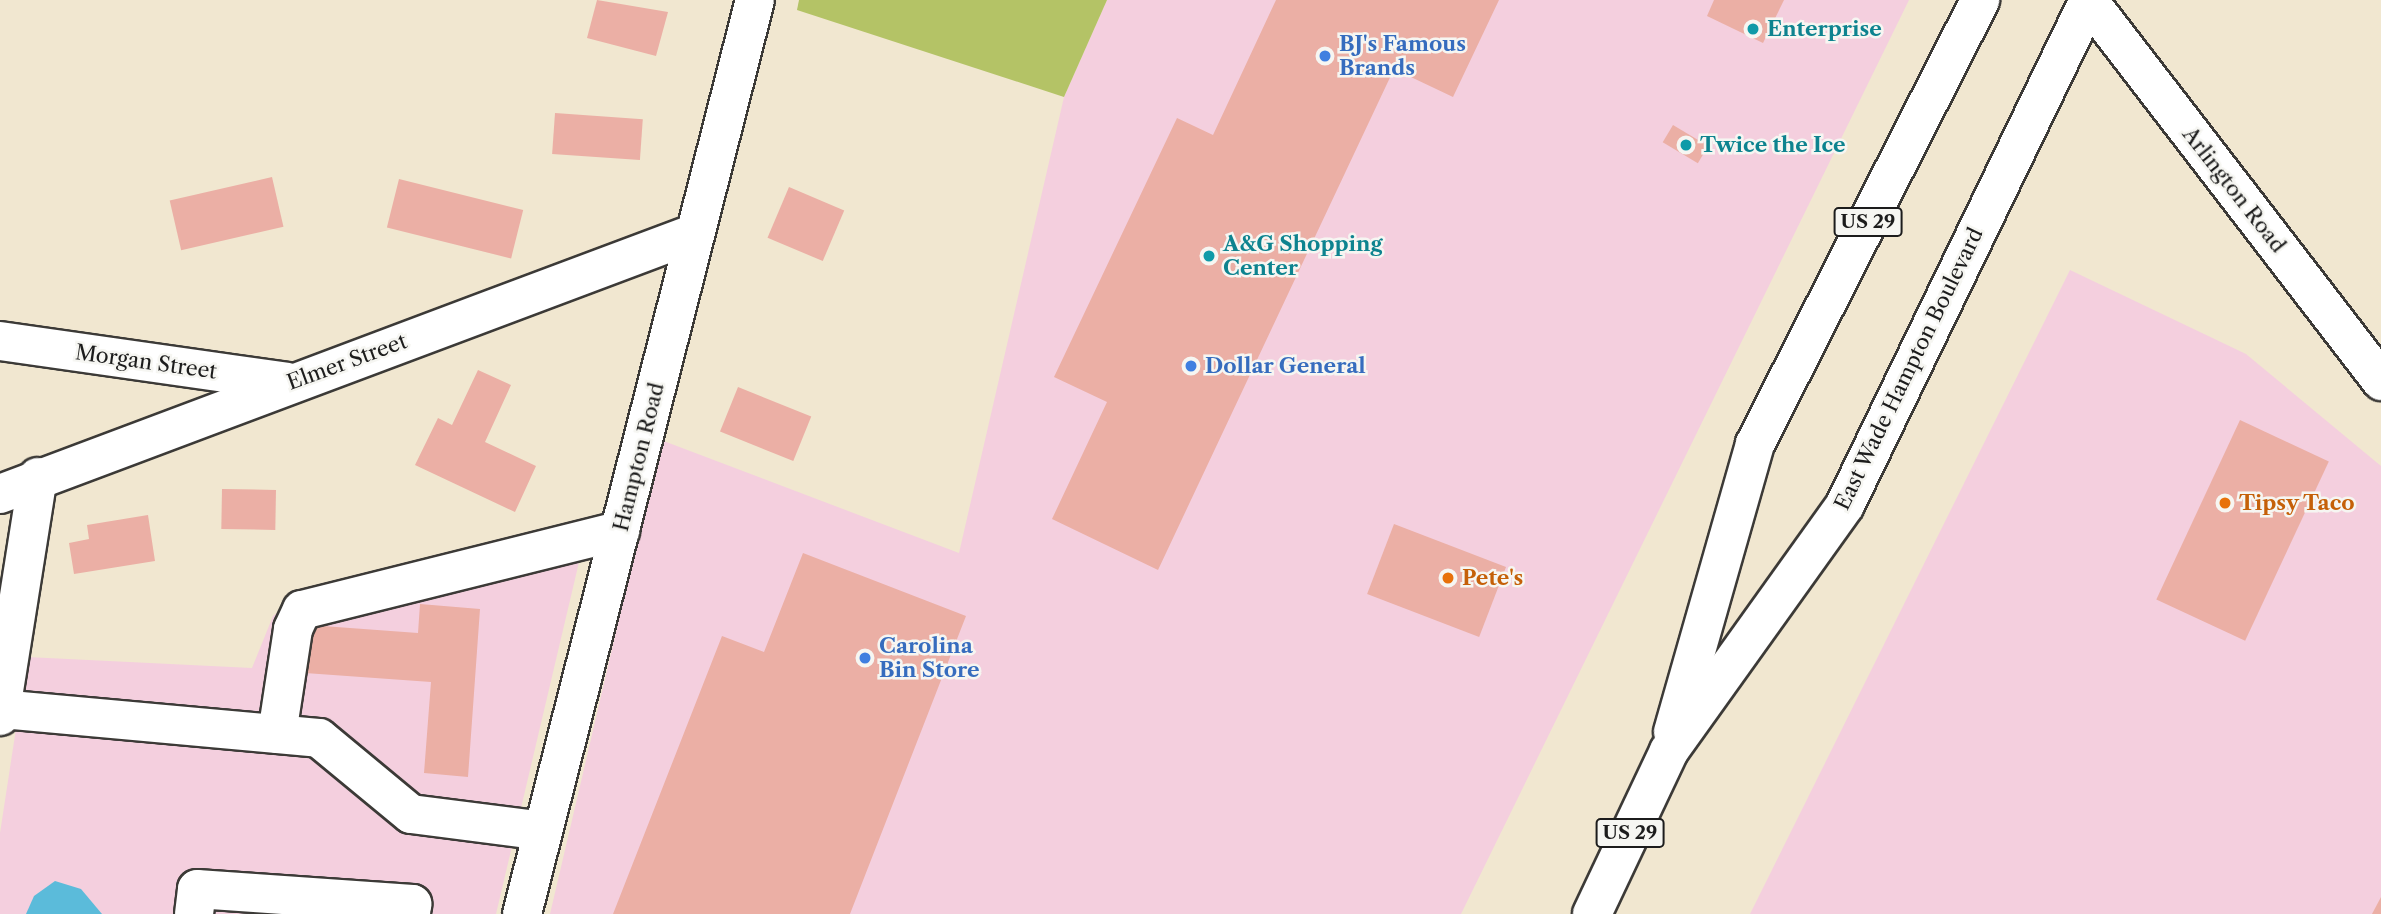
<!DOCTYPE html>
<html>
<head>
<meta charset="utf-8">
<style>
  body { margin:0 }
  #map { position:relative; width:2381px; height:914px; overflow:hidden; background:#f1e7d0; font-family:"Libre Caslon Text",serif }
  div>[style] { position:absolute }
  .built>* { inset:0; background:#f4cfde }
  .green>* { inset:0; background:#b4c366 }
  .water>* { inset:0; background:#5bbbda }
  .building>* { inset:0; background:#ebafa5; transform-origin:0 0 }
  .roads { filter:drop-shadow(2px 0 #3c3a37) drop-shadow(-2px 0 #3c3a37) drop-shadow(0 2px #3c3a37) drop-shadow(0 -2px #3c3a37) }
  .minor>* { height:38px; margin:-19px; padding:0 19px; transform-origin:19px; border-radius:19px; background:#fff }
  .major>* { height:38px; margin:-19px; padding:0 19px; transform-origin:19px; border-radius:19px; background:#fff }
  .dots>* { width:19px; height:19px; translate:-50% -50%; box-sizing:border-box; border:4px solid #f6f6f2; border-radius:50% }
  span { translate:-50% -50%; white-space:nowrap; text-align:center; line-height:1.15; -webkit-text-stroke:5px #f6f6f2; paint-order:stroke }
  .shield-label span { padding:2px 5px; background:#f6f6f2; border:2px solid; border-radius:5px; -webkit-text-stroke-width:0 }
  .shield-label { font-size:19px; color:#1c1c1c; font-weight:700 }
  .culture-label { font-size:21px; color:#0d838f; font-weight:700 }
  .left { translate:0 -50%; text-align:left }
  .shop-label { font-size:21px; color:#366cbe; font-weight:700 }
  .street-label { font-size:21px; color:#1c1c1c }
  .food-label { font-size:21px; color:#c56008; font-weight:700 }
</style>
</head>
<body>
<div id="map">
  <div class="built">
    <i style="clip-path:polygon(1107px 0,1909px 0,1461px 914px,550px 914px,661px 440px,959px 553px,1064px 97px)"></i>
    <i style="clip-path:polygon(2070px 270px,2246px 354px,2381px 466px,2381px 914px,1750px 914px)"></i>
    <i style="clip-path:polygon(588px 524px,496px 914px,0 914px,0 833px,27px 657px,252px 668px,273px 616px,300px 595px)"></i>
  </div>
  <div class="green">
    <i style="clip-path:polygon(799px 0,1107px 0,1064px 97px,797px 10px)"></i>
  </div>
  <div class="water">
    <i style="clip-path:polygon(55px 881px,81px 889px,102px 914px,26px 914px,34px 896px)"></i>
  </div>
  <div class="building">
    <i style="clip-path:polygon(597px 0,668px 12px,656px 56px,587px 38px)"></i>
    <i style="clip-path:polygon(1276px 0,1499px 0,1453px 97px,1394px 69px,1158px 570px,1052px 519px,1107px 402px,1054px 377px,1177px 118px,1213px 135px)"></i>
    <i style="clip-path:polygon(1714px 0,1784px 0,1763px 43px,1707px 16px)"></i>
    <i style="left:555px;top:113px;width:88px;height:41px;rotate:4deg"></i>
    <i style="left:1673px;top:125px;width:41px;height:20px;rotate:31deg"></i>
    <i style="left:272px;top:177px;width:51px;height:105px;rotate:77deg"></i>
    <i style="left:399px;top:179px;width:128px;height:50px;rotate:14deg"></i>
    <i style="left:789px;top:187px;width:60px;height:55px;rotate:23deg"></i>
    <i style="clip-path:polygon(478px 370px,511px 385px,485px 442px,536px 466px,515px 512px,415px 465px,438px 418px,452px 425px)"></i>
    <i style="left:738px;top:387px;width:79px;height:48px;rotate:22deg"></i>
    <i style="left:2240px;top:420px;width:98px;height:198px;rotate:25deg"></i>
    <i style="left:222px;top:489px;width:54px;height:40px;rotate:1deg"></i>
    <i style="clip-path:polygon(148px 515px,155px 561px,74px 574px,69px 543px,89px 539px,87px 525px)"></i>
    <i style="left:1394px;top:524px;width:120px;height:75px;rotate:21deg"></i>
    <i style="clip-path:polygon(803px 553px,966px 616px,850px 914px,613px 914px,722px 636px,764px 652px)"></i>
    <i style="clip-path:polygon(420px 604px,480px 609px,468px 777px,424px 773px,431px 682px,305px 673px,309px 625px,418px 633px)"></i>
    <i style="clip-path:polygon(2381px 897px,2381px 914px,2372px 914px)"></i>
  </div>
  <div class="roads">
    <div class="minor">
      <i style="left:0;top:341px;width:290px;rotate:8.1deg"></i>
      <i style="left:0;top:494px;width:742px;rotate:-20.58deg"></i>
      <i style="left:1px;top:709px;width:319px;rotate:5.2deg"></i>
      <i style="left:319px;top:738px;width:119px;rotate:39.6deg"></i>
      <i style="left:411px;top:814px;width:133px;rotate:7.3deg"></i>
      <i style="left:0;top:716px;width:242px;rotate:-81deg"></i>
      <i style="left:277px;top:734px;width:106px;rotate:-81.3deg"></i>
      <i style="left:293px;top:629px;width:21px;rotate:-65deg"></i>
      <i style="left:302px;top:610px;width:328px;rotate:-14deg"></i>
      <i style="left:194px;top:914px;width:25px;rotate:-83deg"></i>
      <i style="left:197px;top:889px;width:216px;rotate:4deg"></i>
      <i style="left:412px;top:904px;width:10px;rotate:96deg"></i>
      <i style="left:522px;top:914px;width:943px;rotate:-75.7deg"></i>
    </div>
    <div class="major">
      <i style="left:2088px;top:0;width:481px;rotate:52.4deg"></i>
      <i style="left:1673px;top:732px;width:299px;rotate:-74.1deg"></i>
      <i style="left:1755px;top:444px;width:498px;rotate:-63.1deg"></i>
      <i style="left:1592px;top:914px;width:180px;rotate:-64.7deg"></i>
      <i style="left:1669px;top:751px;width:302px;rotate:-54.4deg"></i>
      <i style="left:1845px;top:505px;width:561px;rotate:-64.21deg"></i>
    </div>
  </div>
  <div class="dots">
    <i style="left:1753px;top:29px;background:#0f9aa8"></i>
    <i style="left:1325px;top:56px;background:#3f7fe0"></i>
    <i style="left:1686px;top:145px;background:#0f9aa8"></i>
    <i style="left:1209px;top:256px;background:#0f9aa8"></i>
    <i style="left:1191px;top:366px;background:#3f7fe0"></i>
    <i style="left:2225px;top:503px;background:#e8710a"></i>
    <i style="left:1448px;top:578px;background:#e8710a"></i>
    <i style="left:865px;top:658px;background:#3f7fe0"></i>
  </div>
  <div class="shield-label">
    <span style="left:1868px;top:222px">US 29</span>
    <span style="left:1630px;top:833px">US 29</span>
  </div>
  <div class="culture-label">
    <span class="left" style="left:1767px;top:29px">Enterprise</span>
    <span class="left" style="left:1700px;top:145px">Twice the Ice</span>
    <span class="left" style="left:1223px;top:256px">A&amp;G Shopping<br>Center</span>
  </div>
  <div class="shop-label">
    <span class="left" style="left:1339px;top:56px">BJ's Famous<br>Brands</span>
    <span class="left" style="left:1205px;top:366px">Dollar General</span>
    <span class="left" style="left:879px;top:658px">Carolina<br>Bin Store</span>
  </div>
  <div class="street-label">
    <span style="left:2234px;top:190px;rotate:52deg">Arlington Road</span>
    <span style="left:146px;top:362px;rotate:8deg">Morgan Street</span>
    <span style="left:347px;top:362px;rotate:-20deg">Elmer Street</span>
    <span style="left:1909px;top:369px;rotate:-64deg">East Wade Hampton Boulevard</span>
    <span style="left:639px;top:457px;rotate:-76deg">Hampton Road</span>
  </div>
  <div class="food-label">
    <span class="left" style="left:2239px;top:503px">Tipsy Taco</span>
    <span class="left" style="left:1462px;top:578px">Pete's</span>
  </div>
</div>
</body>
</html>
